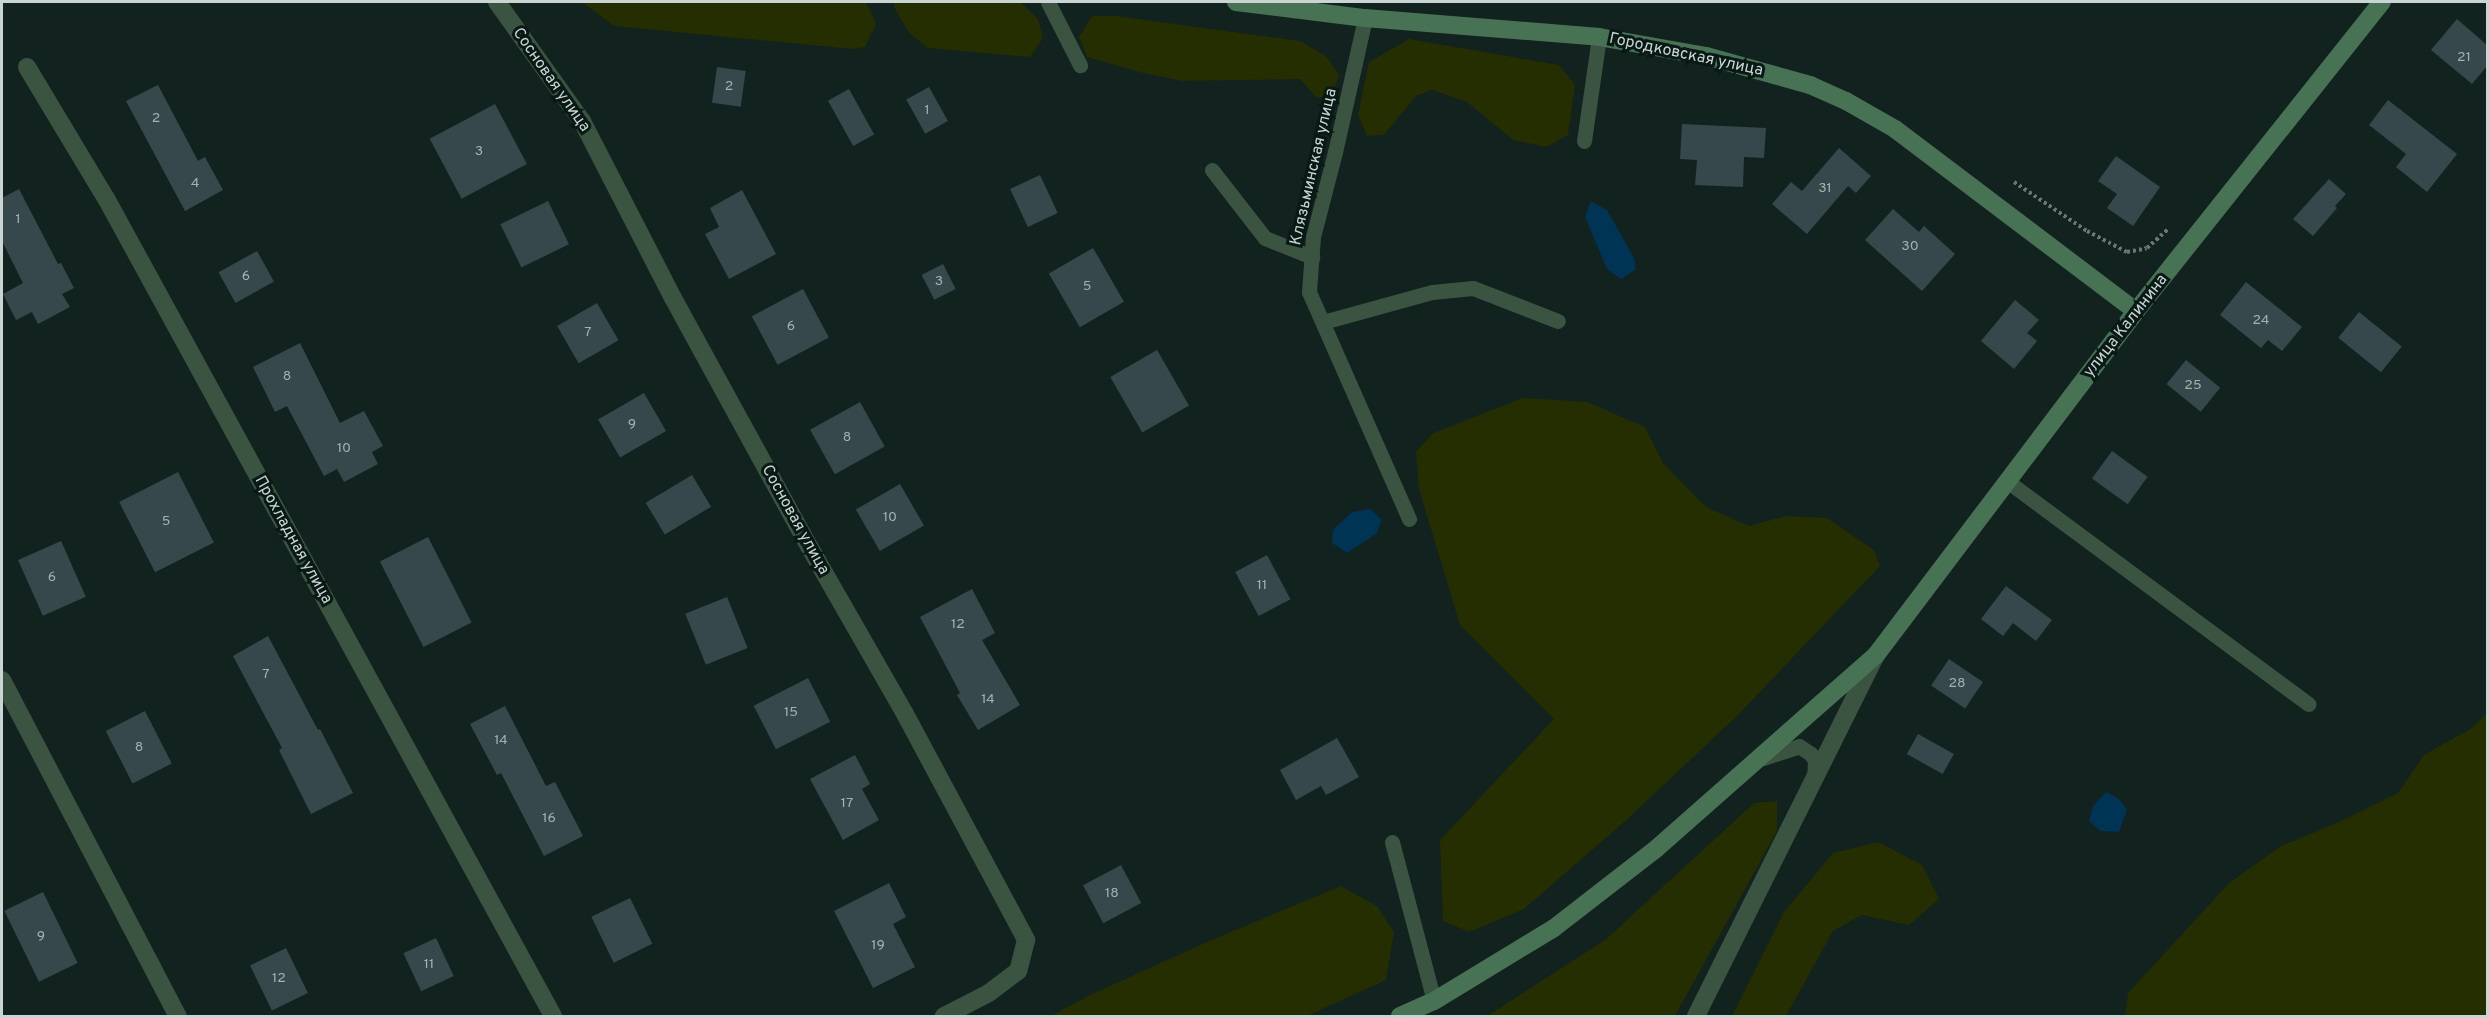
<!DOCTYPE html>
<html>
<head>
<meta charset="utf-8">
<style>
  body { margin:0 }
  #map { position:relative; width:2489px; height:1018px; overflow:hidden; background:#12221f; font-family:Overpass,sans-serif }
  div>[style] { position:absolute }
  .green>* { inset:0; background:#242e00 }
  .water>* { inset:0; background:#003455 }
  .building>* { inset:0; background:#37484c; transform-origin:0 0 }
  .path>* { height:4px; margin-top:-2px; transform-origin:0; background:repeating-linear-gradient(90deg,#697774 0 3px,transparent 0 6px) }
  .lane>* { height:15px; margin:-7.5px; padding:0 7.5px; transform-origin:7.5px; border-radius:7.5px; background:#3a5441 }
  .street>* { height:18px; margin:-9px; padding:0 9px; transform-origin:9px; border-radius:9px; background:#3a5441 }
  .secondary>* { height:18px; margin:-9px; padding:0 9px; transform-origin:9px; border-radius:9px; background:#487254 }
  span { translate:-50% -50%; white-space:nowrap; text-align:center; line-height:1.15; -webkit-text-stroke:6px #081916; paint-order:stroke }
  .number-label { font-size:14px; color:#a5b1b0 }
  .number-label span { -webkit-text-stroke-width:0 }
  .street-label { font-size:16px; color:#cad4d2 }
  .frame { position:absolute; inset:0; border:3px solid #cad4d2; pointer-events:none }
</style>
</head>
<body>
<div id="map">
  <div class="green">
    <i style="clip-path:polygon(582px 2px,866px 2px,876px 24px,865px 47px,853px 49px,614px 26px)"></i>
    <i style="clip-path:polygon(895px 2px,1020px 2px,1038px 19px,1043px 38px,1030px 57px,928px 48px,909px 33px,894px 7px)"></i>
    <i style="clip-path:polygon(1092px 16px,1116px 16px,1300px 41px,1326px 56px,1339px 75px,1331px 97px,1316px 97px,1300px 79px,1182px 81px,1143px 73px,1087px 57px,1079px 37px)"></i>
    <i style="clip-path:polygon(1409px 39px,1559px 65px,1575px 85px,1568px 135px,1546px 147px,1513px 140px,1467px 102px,1432px 90px,1416px 96px,1384px 135px,1367px 136px,1358px 115px,1369px 62px)"></i>
    <i style="clip-path:polygon(1523px 398px,1587px 402px,1645px 427px,1663px 463px,1706px 507px,1749px 526px,1786px 516px,1827px 518px,1874px 550px,1880px 566px,1737px 716px,1623px 823px,1524px 909px,1469px 932px,1443px 921px,1440px 840px,1554px 719px,1460px 625px,1419px 489px,1416px 452px,1433px 433px)"></i>
    <i style="clip-path:polygon(2487px 713px,2487px 1016px,2125px 1016px,2128px 993px,2229px 883px,2281px 846px,2339px 822px,2398px 793px,2424px 755px,2472px 728px)"></i>
    <i style="clip-path:polygon(1777px 801px,1777px 831px,1675px 1016px,1487px 1016px,1605px 940px,1754px 803px)"></i>
    <i style="clip-path:polygon(1878px 842px,1922px 865px,1939px 899px,1909px 925px,1862px 915px,1833px 931px,1786px 1016px,1732px 1016px,1784px 912px,1833px 853px)"></i>
    <i style="clip-path:polygon(1341px 886px,1377px 906px,1394px 932px,1386px 980px,1307px 1016px,1051px 1016px,1092px 994px,1216px 938px)"></i>
  </div>
  <div class="water">
    <i style="clip-path:polygon(1591px 201px,1607px 210px,1634px 258px,1636px 269px,1621px 279px,1607px 269px,1585px 217px)"></i>
    <i style="clip-path:polygon(1370px 509px,1382px 520px,1376px 534px,1347px 553px,1332px 543px,1333px 530px,1352px 512px)"></i>
    <i style="clip-path:polygon(2106px 792px,2119px 799px,2127px 810px,2119px 832px,2100px 831px,2089px 821px,2093px 806px)"></i>
  </div>
  <div class="building">
    <i style="clip-path:polygon(2457px 19px,2487px 45px,2487px 66px,2472px 84px,2431px 50px)"></i>
    <i style="left:717px;top:67px;width:29px;height:36px;rotate:8deg"></i>
    <i style="clip-path:polygon(158px 85px,198px 161px,205px 157px,223px 190px,185px 211px,126px 101px)"></i>
    <i style="left:929px;top:87px;width:39px;height:26px;rotate:61deg"></i>
    <i style="left:849px;top:89px;width:52px;height:24px;rotate:61deg"></i>
    <i style="clip-path:polygon(2388px 100px,2457px 154px,2427px 192px,2396px 167px,2406px 154px,2369px 125px)"></i>
    <i style="left:495px;top:104px;width:68px;height:74px;rotate:62deg"></i>
    <i style="clip-path:polygon(1682px 124px,1766px 128px,1764px 158px,1744px 157px,1743px 187px,1695px 185px,1697px 160px,1680px 159px)"></i>
    <i style="clip-path:polygon(1839px 148px,1871px 176px,1856px 193px,1848px 186px,1807px 234px,1772px 204px,1791px 182px,1802px 191px)"></i>
    <i style="clip-path:polygon(2116px 156px,2160px 187px,2133px 226px,2107px 208px,2117px 194px,2098px 181px)"></i>
    <i style="left:1040px;top:175px;width:42px;height:33px;rotate:65deg"></i>
    <i style="clip-path:polygon(2329px 179px,2346px 194px,2335px 206px,2337px 208px,2313px 236px,2293px 219px)"></i>
    <i style="clip-path:polygon(19px 189px,58px 264px,61px 263px,74px 288px,62px 294px,70px 307px,38px 324px,32px 312px,16px 320px,3px 294px,23px 283px,2px 241px,2px 198px)"></i>
    <i style="clip-path:polygon(742px 190px,776px 254px,729px 279px,705px 234px,719px 227px,710px 208px)"></i>
    <i style="left:548px;top:201px;width:48px;height:53px;rotate:64deg"></i>
    <i style="clip-path:polygon(1893px 209px,1919px 232px,1924px 226px,1955px 254px,1922px 291px,1865px 240px)"></i>
    <i style="left:1093px;top:248px;width:62px;height:51px;rotate:60deg"></i>
    <i style="left:257px;top:251px;width:35px;height:44px;rotate:61deg"></i>
    <i style="left:943px;top:264px;width:28px;height:24px;rotate:63deg"></i>
    <i style="clip-path:polygon(2246px 282px,2302px 327px,2282px 351px,2268px 340px,2261px 348px,2220px 315px)"></i>
    <i style="left:803px;top:289px;width:55px;height:58px;rotate:62deg"></i>
    <i style="clip-path:polygon(2015px 300px,2039px 320px,2027px 333px,2037px 341px,2014px 369px,1981px 341px)"></i>
    <i style="left:597px;top:303px;width:43px;height:46px;rotate:60deg"></i>
    <i style="left:2359px;top:312px;width:55px;height:33px;rotate:39deg"></i>
    <i style="clip-path:polygon(300px 343px,340px 423px,364px 411px,383px 446px,372px 452px,378px 464px,344px 482px,337px 469px,324px 476px,287px 406px,275px 412px,253px 367px)"></i>
    <i style="left:1157px;top:350px;width:64px;height:54px;rotate:60deg"></i>
    <i style="left:2186px;top:360px;width:44px;height:31px;rotate:39deg"></i>
    <i style="left:644px;top:393px;width:44px;height:53px;rotate:60deg"></i>
    <i style="left:860px;top:402px;width:51px;height:57px;rotate:61deg"></i>
    <i style="left:2112px;top:451px;width:44px;height:34px;rotate:36deg"></i>
    <i style="left:178px;top:472px;width:79px;height:66px;rotate:63deg"></i>
    <i style="left:692px;top:475px;width:37px;height:54px;rotate:59deg"></i>
    <i style="left:900px;top:484px;width:48px;height:51px;rotate:60deg"></i>
    <i style="left:428px;top:537px;width:96px;height:54px;rotate:63deg"></i>
    <i style="left:61px;top:541px;width:61px;height:47px;rotate:66deg"></i>
    <i style="left:1267px;top:555px;width:50px;height:36px;rotate:62deg"></i>
    <i style="clip-path:polygon(2006px 586px,2052px 620px,2036px 641px,2013px 623px,2003px 636px,1981px 619px)"></i>
    <i style="clip-path:polygon(972px 589px,995px 633px,982px 640px,1020px 705px,978px 730px,957px 695px,960px 693px,920px 617px)"></i>
    <i style="left:727px;top:597px;width:55px;height:45px;rotate:68deg"></i>
    <i style="clip-path:polygon(268px 636px,318px 730px,320px 729px,353px 793px,311px 814px,279px 750px,282px 748px,233px 656px)"></i>
    <i style="left:1949px;top:659px;width:41px;height:32px;rotate:34deg"></i>
    <i style="left:808px;top:678px;width:49px;height:61px;rotate:63deg"></i>
    <i style="clip-path:polygon(505px 706px,546px 786px,555px 782px,583px 836px,544px 856px,501px 773px,497px 775px,470px 724px)"></i>
    <i style="left:145px;top:711px;width:59px;height:44px;rotate:63deg"></i>
    <i style="left:1918px;top:734px;width:41px;height:23px;rotate:29deg"></i>
    <i style="clip-path:polygon(1337px 738px,1359px 777px,1326px 795px,1321px 786px,1296px 800px,1280px 770px)"></i>
    <i style="clip-path:polygon(855px 755px,870px 784px,862px 789px,879px 820px,843px 840px,810px 779px)"></i>
    <i style="left:1121px;top:865px;width:43px;height:43px;rotate:62deg"></i>
    <i style="clip-path:polygon(889px 883px,906px 917px,893px 924px,915px 967px,873px 988px,834px 911px)"></i>
    <i style="left:43px;top:892px;width:79px;height:43px;rotate:64deg"></i>
    <i style="left:630px;top:898px;width:51px;height:43px;rotate:64deg"></i>
    <i style="left:436px;top:938px;width:42px;height:36px;rotate:65deg"></i>
    <i style="left:286px;top:948px;width:50px;height:40px;rotate:64deg"></i>
  </div>
  <div class="path">
    <i style="left:2014px;top:182px;width:88px;rotate:33.9deg"></i>
    <i style="left:2087px;top:231px;width:45px;rotate:27.7deg"></i>
    <i style="left:2127px;top:252px;width:20px;rotate:-11deg"></i>
    <i style="left:2147px;top:248px;width:30px;rotate:-42deg"></i>
  </div>
  <div class="lane">
    <i style="left:1048px;top:2px;width:71px;rotate:63.1deg"></i>
    <i style="left:1365px;top:18px;width:137px;rotate:102.6deg"></i>
    <i style="left:1335px;top:152px;width:88px;rotate:104.5deg"></i>
    <i style="left:1313px;top:237px;width:55px;rotate:94.2deg"></i>
    <i style="left:1309px;top:292px;width:248px;rotate:66.2deg"></i>
    <i style="left:1584px;top:141px;width:105px;rotate:-81.8deg"></i>
    <i style="left:1212px;top:170px;width:86px;rotate:52.1deg"></i>
    <i style="left:1265px;top:238px;width:51px;rotate:22deg"></i>
    <i style="left:1323px;top:322px;width:113px;rotate:-15.4deg"></i>
    <i style="left:1432px;top:292px;width:41px;rotate:-5.6deg"></i>
    <i style="left:1473px;top:288px;width:91px;rotate:21.2deg"></i>
    <i style="left:2007px;top:481px;width:375px;rotate:36.5deg"></i>
    <i style="left:1763px;top:758px;width:38px;rotate:-18deg"></i>
    <i style="left:1799px;top:746px;width:14px;rotate:34deg"></i>
    <i style="left:1811px;top:754px;width:8px;rotate:60deg"></i>
    <i style="left:1815px;top:761px;width:17px;rotate:93deg"></i>
    <i style="left:1392px;top:842px;width:164px;rotate:75.2deg"></i>
  </div>
  <div class="street">
    <i style="left:497px;top:2px;width:146px;rotate:54.5deg"></i>
    <i style="left:582px;top:121px;width:199px;rotate:62.8deg"></i>
    <i style="left:673px;top:298px;width:269px;rotate:61.3deg"></i>
    <i style="left:802px;top:534px;width:205px;rotate:60.2deg"></i>
    <i style="left:904px;top:712px;width:259px;rotate:61.8deg"></i>
    <i style="left:1026px;top:940px;width:32px;rotate:104deg"></i>
    <i style="left:1018px;top:971px;width:36px;rotate:143deg"></i>
    <i style="left:989px;top:993px;width:51px;rotate:152.9deg"></i>
    <i style="left:27px;top:67px;width:155px;rotate:59deg"></i>
    <i style="left:107px;top:200px;width:930px;rotate:61.34deg"></i>
    <i style="left:2px;top:680px;width:379px;rotate:62.4deg"></i>
    <i style="left:1696px;top:1016px;width:403px;rotate:-63.5deg"></i>
  </div>
  <div class="secondary">
    <i style="left:1236px;top:2px;width:130px;rotate:7.1deg"></i>
    <i style="left:1365px;top:18px;width:235px;rotate:4.6deg"></i>
    <i style="left:1599px;top:37px;width:109px;rotate:10.1deg"></i>
    <i style="left:1706px;top:56px;width:108px;rotate:15.6deg"></i>
    <i style="left:1810px;top:85px;width:39px;rotate:24deg"></i>
    <i style="left:1846px;top:101px;width:56px;rotate:29.7deg"></i>
    <i style="left:1895px;top:129px;width:302px;rotate:37.1deg"></i>
    <i style="left:1400px;top:1016px;width:37px;rotate:-24deg"></i>
    <i style="left:1434px;top:1001px;width:140px;rotate:-31.3deg"></i>
    <i style="left:1554px;top:928px;width:130px;rotate:-37.8deg"></i>
    <i style="left:1657px;top:848px;width:292px;rotate:-41.4deg"></i>
    <i style="left:1876px;top:655px;width:431px;rotate:-52.9deg"></i>
    <i style="left:2136px;top:311px;width:395px;rotate:-51.5deg"></i>
  </div>
  <div class="number-label">
    <span style="left:2464px;top:58px">21</span>
    <span style="left:729px;top:87px">2</span>
    <span style="left:927px;top:111px">1</span>
    <span style="left:156px;top:119px">2</span>
    <span style="left:479px;top:152px">3</span>
    <span style="left:195px;top:184px">4</span>
    <span style="left:1825px;top:189px">31</span>
    <span style="left:18px;top:220px">1</span>
    <span style="left:1910px;top:247px">30</span>
    <span style="left:246px;top:277px">6</span>
    <span style="left:939px;top:282px">3</span>
    <span style="left:1087px;top:287px">5</span>
    <span style="left:2261px;top:321px">24</span>
    <span style="left:791px;top:327px">6</span>
    <span style="left:588px;top:333px">7</span>
    <span style="left:287px;top:377px">8</span>
    <span style="left:2193px;top:386px">25</span>
    <span style="left:632px;top:425px">9</span>
    <span style="left:847px;top:438px">8</span>
    <span style="left:344px;top:449px">10</span>
    <span style="left:890px;top:518px">10</span>
    <span style="left:166px;top:522px">5</span>
    <span style="left:52px;top:578px">6</span>
    <span style="left:1262px;top:586px">11</span>
    <span style="left:958px;top:625px">12</span>
    <span style="left:266px;top:675px">7</span>
    <span style="left:1957px;top:684px">28</span>
    <span style="left:988px;top:700px">14</span>
    <span style="left:791px;top:713px">15</span>
    <span style="left:501px;top:741px">14</span>
    <span style="left:139px;top:748px">8</span>
    <span style="left:847px;top:804px">17</span>
    <span style="left:549px;top:819px">16</span>
    <span style="left:1112px;top:894px">18</span>
    <span style="left:41px;top:937px">9</span>
    <span style="left:878px;top:946px">19</span>
    <span style="left:429px;top:965px">11</span>
    <span style="left:279px;top:979px">12</span>
  </div>
  <div class="street-label">
    <span style="left:1686px;top:55px;rotate:12deg">Городковская улица</span>
    <span style="left:551px;top:80px;rotate:55deg">Сосновая улица</span>
    <span style="left:1314px;top:167px;rotate:-77deg">Клязьминская улица</span>
    <span style="left:2126px;top:326px;rotate:-52deg">улица Калинина</span>
    <span style="left:795px;top:520px;rotate:61deg">Сосновая улица</span>
    <span style="left:293px;top:540px;rotate:61deg">Прохладная улица</span>
  </div>
  <div class="frame"></div>
</div>
</body>
</html>
